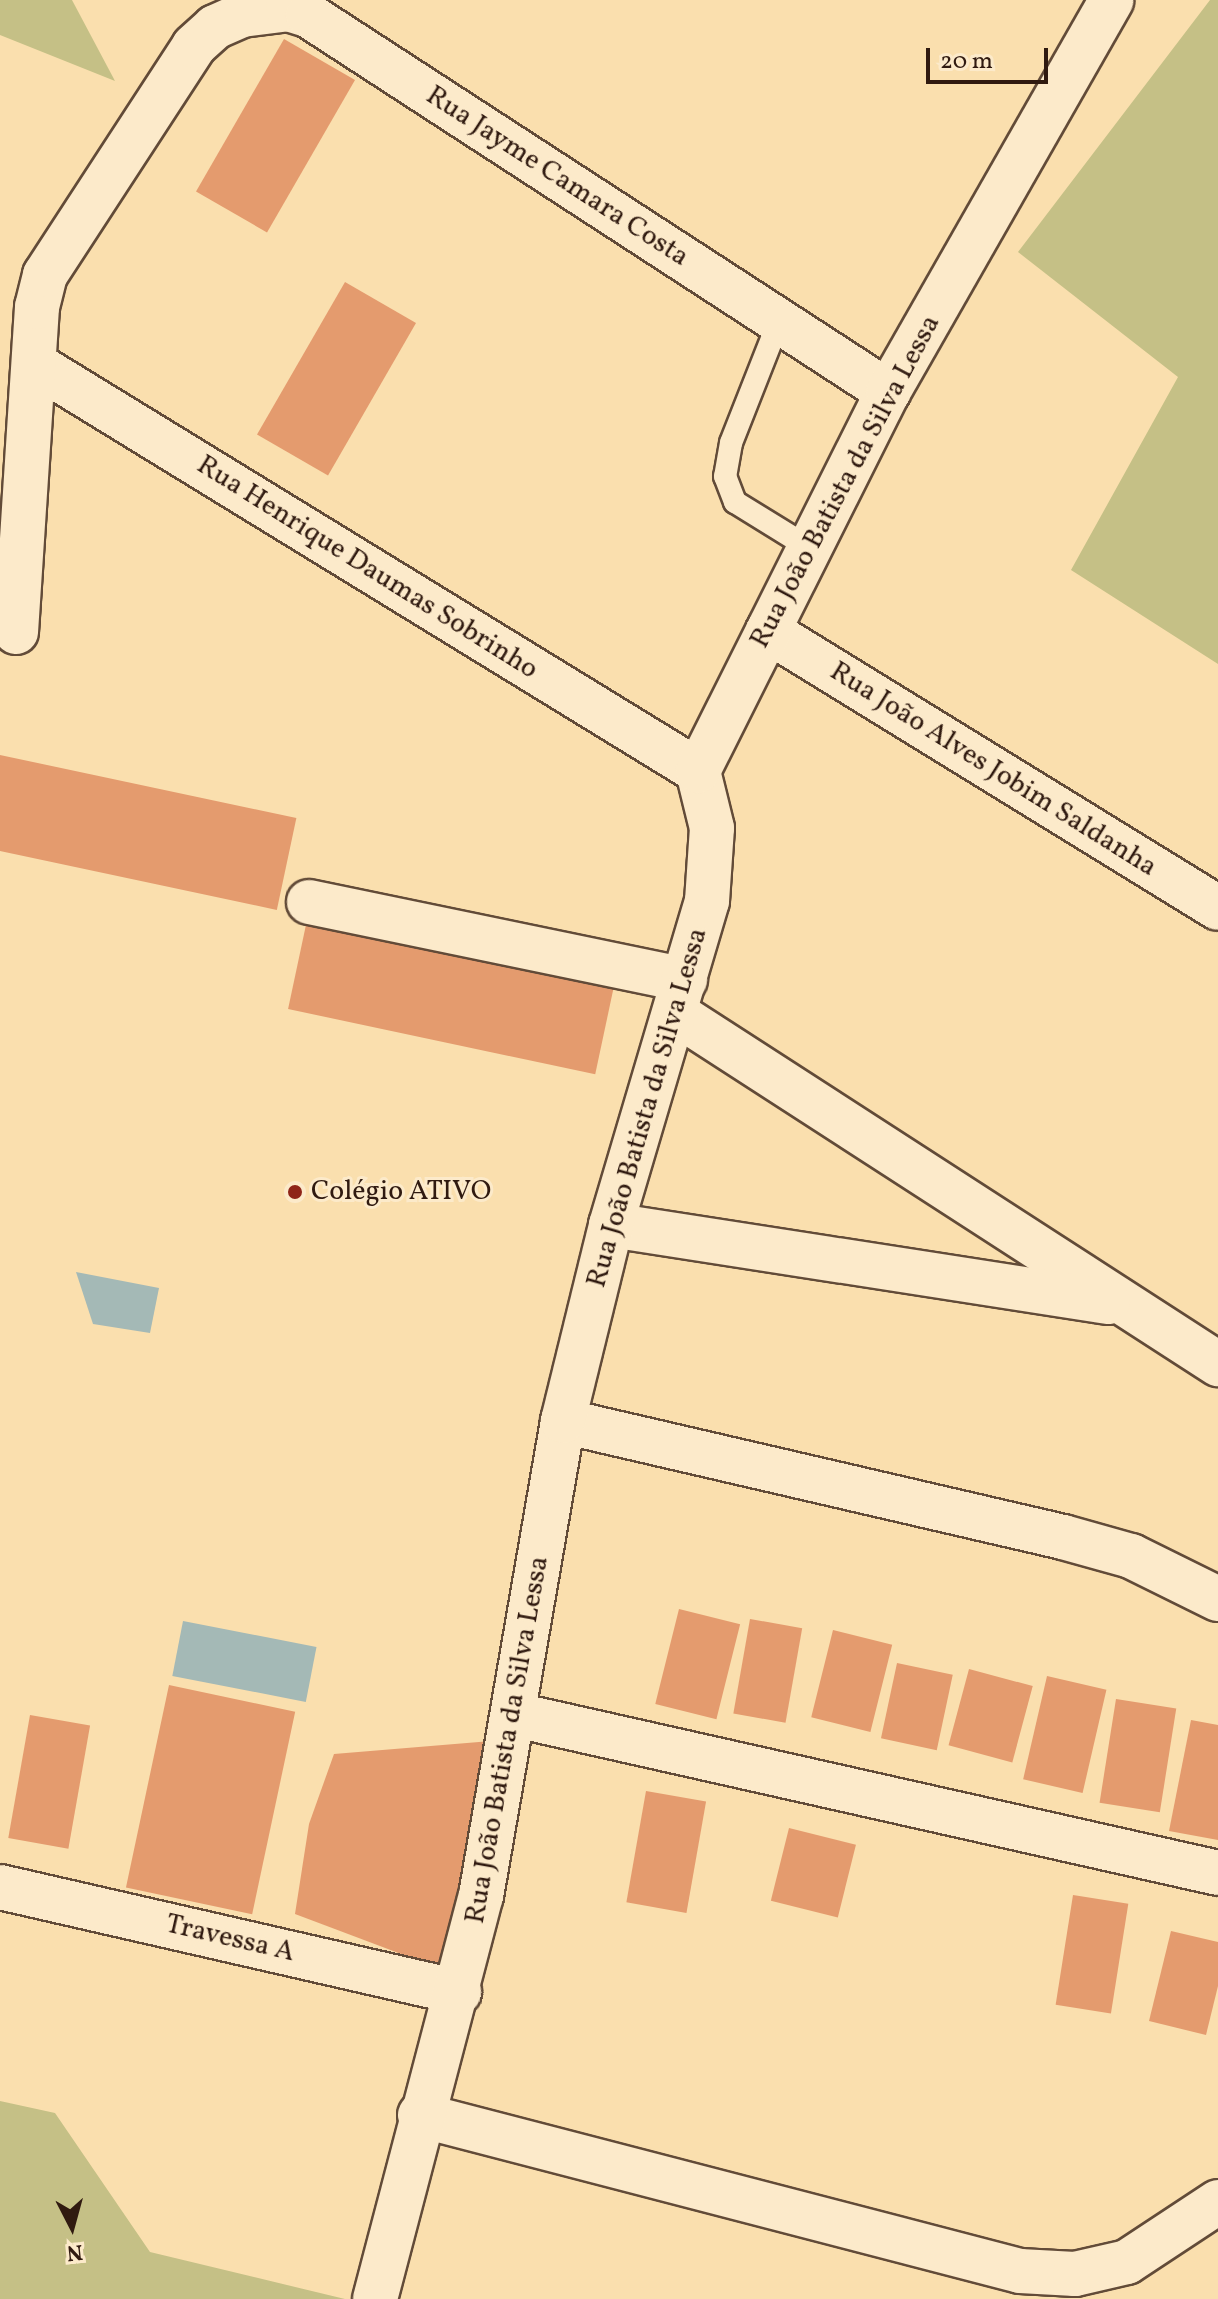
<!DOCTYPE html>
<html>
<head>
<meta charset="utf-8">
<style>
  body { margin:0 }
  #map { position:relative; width:1218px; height:2299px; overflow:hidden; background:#fadfae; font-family:Vollkorn,serif }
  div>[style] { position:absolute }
  .green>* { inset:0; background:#c5c086 }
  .water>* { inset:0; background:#a4b9b6; transform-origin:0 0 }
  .building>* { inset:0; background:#e49b6e; transform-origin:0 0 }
  .roads { filter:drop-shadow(2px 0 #624b38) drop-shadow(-2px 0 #624b38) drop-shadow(0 2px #624b38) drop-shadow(0 -2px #624b38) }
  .service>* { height:22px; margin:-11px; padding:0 11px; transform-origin:11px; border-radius:11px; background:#fceaca }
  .minor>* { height:44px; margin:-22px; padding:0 22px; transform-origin:22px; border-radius:22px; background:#fceaca }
  .dots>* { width:22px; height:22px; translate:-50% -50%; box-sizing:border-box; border:4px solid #fceaca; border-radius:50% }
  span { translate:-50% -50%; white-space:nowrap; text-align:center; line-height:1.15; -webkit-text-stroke:6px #fceaca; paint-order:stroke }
  .street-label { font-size:28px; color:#301a10 }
  .poi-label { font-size:28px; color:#301a10 }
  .left { translate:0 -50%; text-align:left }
  .north { position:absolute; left:32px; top:2187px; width:80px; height:80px; -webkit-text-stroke:6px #fceaca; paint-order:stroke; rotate:174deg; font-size:22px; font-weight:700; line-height:32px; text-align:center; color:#301a10 }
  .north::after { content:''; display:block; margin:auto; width:28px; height:36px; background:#301a10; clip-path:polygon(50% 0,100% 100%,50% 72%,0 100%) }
  .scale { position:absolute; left:926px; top:48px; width:122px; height:36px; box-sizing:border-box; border:4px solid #301a10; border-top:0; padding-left:10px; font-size:24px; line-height:28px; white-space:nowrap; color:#301a10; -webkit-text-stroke:6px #fceaca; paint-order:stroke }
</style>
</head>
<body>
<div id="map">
  <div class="green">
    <i style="clip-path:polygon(0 0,72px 0,115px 81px,0 35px)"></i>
    <i style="clip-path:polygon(1210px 0,1218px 0,1218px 664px,1071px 570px,1178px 377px,1018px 252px)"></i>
    <i style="clip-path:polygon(0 2101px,55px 2113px,150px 2252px,345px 2299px,0 2299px)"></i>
  </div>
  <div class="water">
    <i style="clip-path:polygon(76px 1272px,159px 1288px,150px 1333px,93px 1324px)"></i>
    <i style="left:183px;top:1621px;width:136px;height:56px;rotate:11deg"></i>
  </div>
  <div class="building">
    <i style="left:284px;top:39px;width:82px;height:176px;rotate:30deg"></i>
    <i style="left:345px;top:282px;width:82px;height:176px;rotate:30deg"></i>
    <i style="left:0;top:755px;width:303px;height:94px;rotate:12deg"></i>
    <i style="left:307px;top:920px;width:314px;height:91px;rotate:12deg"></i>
    <i style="left:679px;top:1609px;width:63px;height:98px;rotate:14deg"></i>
    <i style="left:750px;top:1619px;width:53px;height:96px;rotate:10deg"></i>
    <i style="left:833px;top:1630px;width:61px;height:90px;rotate:14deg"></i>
    <i style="left:897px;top:1663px;width:57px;height:77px;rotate:12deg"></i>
    <i style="left:969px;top:1669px;width:66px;height:79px;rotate:15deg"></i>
    <i style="left:1047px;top:1676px;width:61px;height:106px;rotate:13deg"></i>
    <i style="left:169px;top:1685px;width:129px;height:207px;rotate:12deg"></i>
    <i style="left:1116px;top:1699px;width:61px;height:105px;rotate:9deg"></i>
    <i style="left:30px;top:1715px;width:61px;height:125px;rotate:10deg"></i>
    <i style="clip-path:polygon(1191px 1720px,1218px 1725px,1218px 1840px,1169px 1831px)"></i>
    <i style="clip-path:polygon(491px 1741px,465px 1889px,441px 1969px,295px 1914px,309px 1824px,334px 1754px)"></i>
    <i style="left:646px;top:1791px;width:61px;height:113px;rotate:10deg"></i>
    <i style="left:789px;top:1828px;width:69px;height:75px;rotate:14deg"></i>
    <i style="left:1073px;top:1895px;width:56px;height:111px;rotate:9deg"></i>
    <i style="clip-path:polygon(1171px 1931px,1218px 1942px,1218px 1986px,1206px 2035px,1149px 2021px)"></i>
  </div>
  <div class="roads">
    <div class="service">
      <i style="left:779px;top:321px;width:131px;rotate:111.5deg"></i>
      <i style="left:731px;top:443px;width:34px;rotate:100deg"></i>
      <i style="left:725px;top:476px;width:28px;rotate:69deg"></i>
      <i style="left:735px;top:502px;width:86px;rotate:31.7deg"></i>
    </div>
    <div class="minor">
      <i style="left:36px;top:365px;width:777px;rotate:31.52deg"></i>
      <i style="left:768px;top:631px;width:528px;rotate:31.61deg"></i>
      <i style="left:16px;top:632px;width:326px;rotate:-86.3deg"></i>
      <i style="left:37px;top:307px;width:33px;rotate:-76deg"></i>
      <i style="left:45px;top:275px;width:273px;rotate:-56.9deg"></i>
      <i style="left:194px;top:46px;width:28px;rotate:-42deg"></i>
      <i style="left:215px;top:27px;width:30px;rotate:-24deg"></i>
      <i style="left:242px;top:15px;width:46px;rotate:-7.4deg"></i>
      <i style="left:288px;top:9px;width:21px;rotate:17deg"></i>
      <i style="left:308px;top:15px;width:692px;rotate:33.02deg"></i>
      <i style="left:309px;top:902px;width:384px;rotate:11.7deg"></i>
      <i style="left:675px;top:1013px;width:647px;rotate:32.88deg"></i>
      <i style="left:611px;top:1225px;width:503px;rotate:8.81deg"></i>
      <i style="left:563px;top:1421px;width:513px;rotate:13.06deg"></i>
      <i style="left:1063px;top:1537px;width:71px;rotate:15.6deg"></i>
      <i style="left:1131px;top:1556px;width:97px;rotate:26.3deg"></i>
      <i style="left:516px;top:1715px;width:720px;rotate:12.68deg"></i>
      <i style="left:0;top:1887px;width:471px;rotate:12.9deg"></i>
      <i style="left:420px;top:2115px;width:620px;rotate:14.57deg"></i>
      <i style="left:1020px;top:2271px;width:55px;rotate:3.1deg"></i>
      <i style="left:1075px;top:2274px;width:53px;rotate:-13deg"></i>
      <i style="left:1127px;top:2262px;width:109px;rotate:-33.4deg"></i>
      <i style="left:375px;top:2299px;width:417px;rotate:-75.3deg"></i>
      <i style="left:481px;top:1896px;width:482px;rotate:-80.2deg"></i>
      <i style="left:563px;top:1421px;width:202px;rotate:-76.2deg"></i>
      <i style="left:611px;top:1225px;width:338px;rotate:-73.5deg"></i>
      <i style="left:707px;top:901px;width:73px;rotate:-86.1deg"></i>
      <i style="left:712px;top:828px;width:59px;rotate:-103.8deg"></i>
      <i style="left:698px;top:771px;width:424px;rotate:-63.4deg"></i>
      <i style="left:888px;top:392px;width:451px;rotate:-60.3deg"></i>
    </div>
  </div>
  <div class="dots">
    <i style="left:295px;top:1192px;background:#8f2418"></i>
  </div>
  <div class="street-label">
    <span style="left:557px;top:177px;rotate:33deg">Rua Jayme Camara Costa</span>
    <span style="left:846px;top:482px;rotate:-62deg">Rua João Batista da Silva Lessa</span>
    <span style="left:367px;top:568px;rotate:32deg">Rua Henrique Daumas Sobrinho</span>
    <span style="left:993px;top:770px;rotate:32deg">Rua João Alves Jobim Saldanha</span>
    <span style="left:648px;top:1108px;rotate:-74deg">Rua João Batista da Silva Lessa</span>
    <span style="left:508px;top:1740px;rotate:-80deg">Rua João Batista da Silva Lessa</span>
    <span style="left:230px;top:1939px;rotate:13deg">Travessa A</span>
  </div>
  <div class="poi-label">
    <span class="left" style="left:311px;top:1192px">Colégio ATIVO</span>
  </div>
  <div class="north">N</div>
  <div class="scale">20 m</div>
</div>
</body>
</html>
